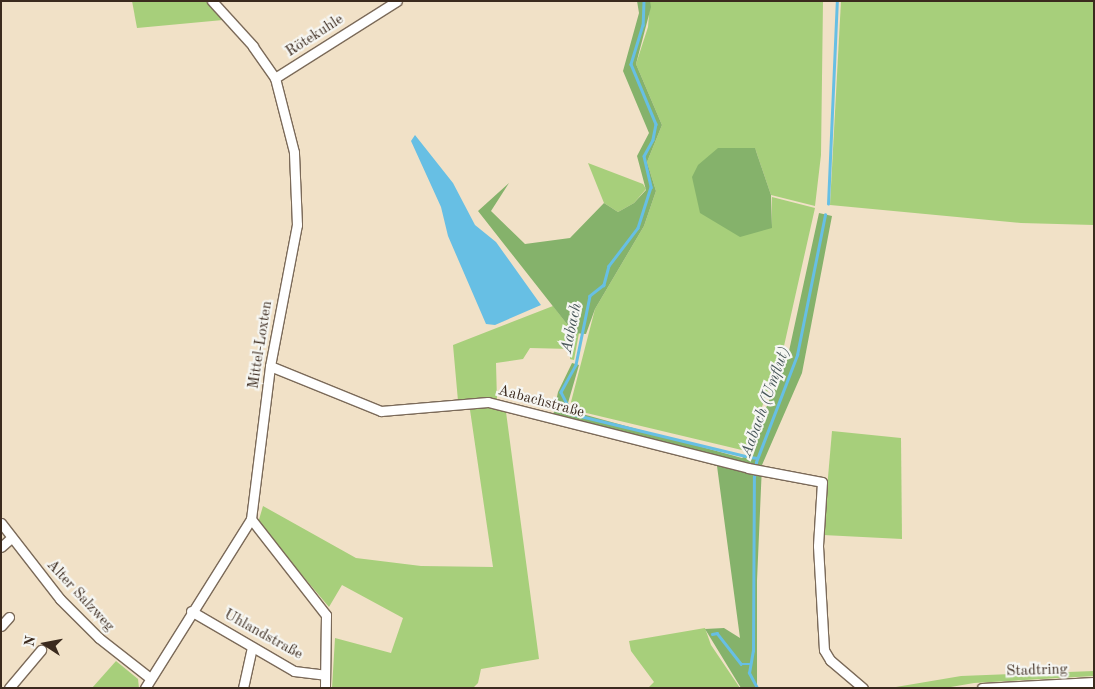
<!DOCTYPE html>
<html>
<head>
<meta charset="utf-8">
<style>
  body { margin:0 }
  #map { position:relative; width:1095px; height:689px; overflow:hidden; background:#f1e1c7; font-family:"Old Standard TT",serif }
  div>[style] { position:absolute }
  .green>* { inset:0; background:#a7cf7b }
  .forest>* { inset:0; background:#85b26b }
  .water>* { inset:0; background:#67bfe4 }
  .stream>* { height:2.5px; margin:-1.25px; padding:0 1.25px; transform-origin:1.25px; border-radius:1.25px; background:#67bfe4 }
  .roads { filter:drop-shadow(1px 0 #7b6a59) drop-shadow(-1px 0 #7b6a59) drop-shadow(0 1px #7b6a59) drop-shadow(0 -1px #7b6a59) }
  .minor>* { height:9px; margin:-4.5px; padding:0 4.5px; transform-origin:4.5px; border-radius:4.5px; background:#fff }
  span { translate:-50% -50%; white-space:nowrap; text-align:center; line-height:1.15; -webkit-text-stroke:4.5px #f6f6f2; paint-order:stroke }
  .street-label { font-size:15px; color:#3b2a1e }
  .water-label { font-size:16px; color:#485759; font-style:italic }
  .frame { position:absolute; inset:0; border:2px solid #3b2a1e; pointer-events:none }
  .north { position:absolute; left:20px; top:619px; width:50px; height:50px; -webkit-text-stroke:4px #f6f6f2; paint-order:stroke; rotate:281deg; font-size:14px; font-weight:700; line-height:20px; text-align:center; color:#3b2a1e }
  .north::after { content:''; display:block; margin:auto; width:18px; height:22px; background:#3b2a1e; clip-path:polygon(50% 0,100% 100%,50% 72%,0 100%) }
</style>
</head>
<body>
<div id="map">
  <div class="green">
    <i style="clip-path:polygon(132px 1px,206px 1px,223px 20px,137px 28px)"></i>
    <i style="clip-path:polygon(650px 1px,823px 1px,821px 155px,815px 206px,771px 195px,755px 148px,772px 228px,772px 197px,815px 208px,784px 346px,746px 451px,578px 411px,571px 402px,595px 309px,644px 226px,656px 191px,647px 162px,662px 125px,636px 64px,648px 27px)"></i>
    <i style="clip-path:polygon(841px 1px,1094px 1px,1094px 225px,1021px 223px,830px 205px)"></i>
    <i style="clip-path:polygon(588px 163px,643px 184px,646px 189px,634px 203px,618px 212px,604px 203px)"></i>
    <i style="clip-path:polygon(553px 306px,574px 333px,579px 333px,574px 360px,570px 359px,571px 349px,530px 348px,523px 359px,496px 363px,497px 401px,458px 401px,453px 345px)"></i>
    <i style="clip-path:polygon(484px 407px,506px 412px,539px 659px,481px 669px,478px 683px,473px 688px,332px 688px,335px 638px,391px 653px,403px 618px,342px 585px,329px 607px,258px 523px,263px 506px,356px 558px,421px 566px,493px 567px,470px 410px)"></i>
    <i style="clip-path:polygon(832px 431px,901px 438px,902px 539px,823px 535px)"></i>
    <i style="clip-path:polygon(705px 628px,711px 645px,740px 688px,648px 688px,654px 682px,631px 651px,629px 641px)"></i>
    <i style="clip-path:polygon(116px 661px,138px 679px,139px 688px,92px 688px)"></i>
    <i style="clip-path:polygon(1094px 671px,1094px 676px,974px 683px,945px 688px,890px 688px,961px 676px)"></i>
  </div>
  <div class="forest">
    <i style="clip-path:polygon(637px 1px,650px 1px,651px 7px,636px 64px,662px 125px,647px 162px,656px 191px,644px 226px,595px 309px,586px 334px,574px 333px,478px 211px,509px 183px,491px 211px,525px 244px,570px 238px,604px 203px,618px 212px,634px 203px,646px 190px,637px 156px,649px 133px,623px 71px,639px 13px)"></i>
    <i style="clip-path:polygon(718px 148px,755px 148px,771px 195px,772px 228px,740px 237px,700px 213px,692px 177px,698px 165px)"></i>
    <i style="clip-path:polygon(819px 213px,832px 216px,802px 373px,762px 465px,757px 581px,757px 688px,741px 688px,705px 629px,724px 628px,740px 638px,717px 466px,553px 416px,558px 392px,572px 363px,579px 365px,568px 403px,575px 412px,742px 458px,753px 451px,758px 428px,789px 351px)"></i>
  </div>
  <div class="water">
    <i style="clip-path:polygon(415px 135px,453px 183px,475px 225px,496px 242px,541px 305px,495px 325px,486px 324px,448px 236px,441px 207px,411px 141px)"></i>
  </div>
  <div class="stream">
    <i style="left:644px;top:1px;width:24px;rotate:92deg"></i>
    <i style="left:643px;top:25px;width:41px;rotate:107.1deg"></i>
    <i style="left:631px;top:64px;width:65px;rotate:67.4deg"></i>
    <i style="left:656px;top:124px;width:16px;rotate:101deg"></i>
    <i style="left:653px;top:140px;width:18px;rotate:119deg"></i>
    <i style="left:644px;top:156px;width:32px;rotate:77deg"></i>
    <i style="left:651px;top:187px;width:43px;rotate:107.6deg"></i>
    <i style="left:638px;top:228px;width:48px;rotate:127.3deg"></i>
    <i style="left:609px;top:266px;width:20px;rotate:105deg"></i>
    <i style="left:604px;top:285px;width:18px;rotate:142deg"></i>
    <i style="left:590px;top:296px;width:70px;rotate:101.5deg"></i>
    <i style="left:576px;top:365px;width:31px;rotate:119deg"></i>
    <i style="left:561px;top:392px;width:25px;rotate:63deg"></i>
    <i style="left:572px;top:414px;width:178px;rotate:13.6deg"></i>
    <i style="left:828px;top:204px;width:203px;rotate:-87.5deg"></i>
    <i style="left:750px;top:457px;width:7px;rotate:8deg"></i>
    <i style="left:712px;top:634px;width:5px;rotate:-11deg"></i>
    <i style="left:717px;top:633px;width:39px;rotate:52deg"></i>
    <i style="left:741px;top:664px;width:10px"></i>
    <i style="left:757px;top:688px;width:17px;rotate:-118deg"></i>
    <i style="left:749px;top:673px;width:22px;rotate:-80deg"></i>
    <i style="left:753px;top:651px;width:174px;rotate:-89.7deg"></i>
    <i style="left:754px;top:477px;width:15px;rotate:-82deg"></i>
    <i style="left:756px;top:462px;width:115px;rotate:-69deg"></i>
    <i style="left:797px;top:355px;width:143px;rotate:-78.7deg"></i>
  </div>
  <div class="roads">
    <div class="minor">
      <i style="left:275px;top:78px;width:144px;rotate:-32.3deg"></i>
      <i style="left:270px;top:366px;width:120px;rotate:22.1deg"></i>
      <i style="left:381px;top:411px;width:107px;rotate:-4.8deg"></i>
      <i style="left:488px;top:402px;width:268px;rotate:14.2deg"></i>
      <i style="left:748px;top:468px;width:75px;rotate:10.7deg"></i>
      <i style="left:822px;top:482px;width:64px;rotate:93.6deg"></i>
      <i style="left:818px;top:546px;width:104px;rotate:86.7deg"></i>
      <i style="left:824px;top:650px;width:12px;rotate:59deg"></i>
      <i style="left:830px;top:660px;width:43px;rotate:40.3deg"></i>
      <i style="left:251px;top:519px;width:122px;rotate:52deg"></i>
      <i style="left:326px;top:615px;width:73px;rotate:90.8deg"></i>
      <i style="left:1px;top:523px;width:96px;rotate:52.2deg"></i>
      <i style="left:60px;top:599px;width:55px;rotate:45deg"></i>
      <i style="left:99px;top:638px;width:65px;rotate:38.1deg"></i>
      <i style="left:1px;top:547px;width:13px;rotate:-42deg"></i>
      <i style="left:191px;top:611px;width:119px;rotate:30.2deg"></i>
      <i style="left:294px;top:671px;width:31px;rotate:7deg"></i>
      <i style="left:1px;top:626px;width:12px;rotate:-48deg"></i>
      <i style="left:9px;top:688px;width:50px;rotate:-49.9deg"></i>
      <i style="left:145px;top:688px;width:199px;rotate:-57.9deg"></i>
      <i style="left:251px;top:519px;width:154px;rotate:-82.9deg"></i>
      <i style="left:270px;top:366px;width:144px;rotate:-79.2deg"></i>
      <i style="left:297px;top:225px;width:73px;rotate:-92.4deg"></i>
      <i style="left:294px;top:152px;width:76px;rotate:-104.4deg"></i>
      <i style="left:275px;top:78px;width:39px;rotate:-125deg"></i>
      <i style="left:253px;top:46px;width:61px;rotate:-132.3deg"></i>
      <i style="left:243px;top:688px;width:42px;rotate:-77.6deg"></i>
      <i style="left:982px;top:688px;width:112px;rotate:-3.1deg"></i>
    </div>
  </div>
  <div class="street-label">
    <span style="left:315px;top:36px;rotate:-33deg">Rötekuhle</span>
    <span style="left:261px;top:345px;rotate:-81deg">Mittel-Loxten</span>
    <span style="left:541px;top:402px;rotate:15deg">Aabachstraße</span>
    <span style="left:80px;top:596px;rotate:47deg">Alter Salzweg</span>
    <span style="left:263px;top:635px;rotate:29deg">Uhlandstraße</span>
    <span style="left:1037px;top:671px;rotate:-2deg">Stadtring</span>
  </div>
  <div class="water-label">
    <span style="left:572px;top:328px;rotate:-78deg">Aabach</span>
    <span style="left:766px;top:402px;rotate:-70deg">Aabach (Umflut)</span>
  </div>
  <div class="frame"></div>
  <div class="north">N</div>
</div>
</body>
</html>
